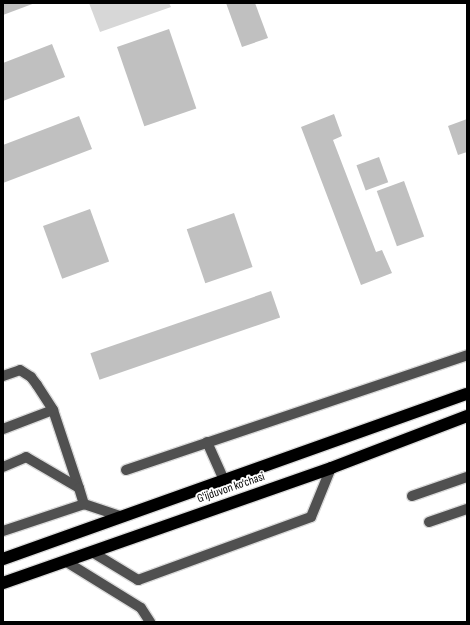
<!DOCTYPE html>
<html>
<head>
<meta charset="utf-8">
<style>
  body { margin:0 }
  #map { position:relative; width:470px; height:625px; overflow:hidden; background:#fff; font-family:"Sofia Sans Condensed",sans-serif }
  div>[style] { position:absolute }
  .green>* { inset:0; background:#d7d7d7 }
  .building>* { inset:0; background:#c0c0c0; transform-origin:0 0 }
  .roads { filter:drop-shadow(1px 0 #dbdbdb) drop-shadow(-1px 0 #dbdbdb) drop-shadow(0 1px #dbdbdb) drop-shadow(0 -1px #dbdbdb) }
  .minor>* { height:10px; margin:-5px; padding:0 5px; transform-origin:5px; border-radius:5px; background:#505050 }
  .highway>* { height:12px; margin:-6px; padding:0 6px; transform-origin:6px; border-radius:6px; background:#000 }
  span { translate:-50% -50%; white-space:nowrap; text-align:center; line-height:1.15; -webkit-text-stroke:4px #fff; paint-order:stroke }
  .street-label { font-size:12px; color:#000 }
  .frame { position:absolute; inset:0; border:4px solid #000; pointer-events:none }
</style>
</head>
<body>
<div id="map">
  <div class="green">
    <i style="clip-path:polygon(89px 3px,169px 3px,171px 7px,100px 32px)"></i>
  </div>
  <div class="building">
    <i style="clip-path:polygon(3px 3px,35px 3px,3px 15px)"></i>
    <i style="clip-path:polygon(226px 3px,255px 3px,268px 38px,242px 47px)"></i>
    <i style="left:169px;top:29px;width:84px;height:55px;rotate:71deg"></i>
    <i style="clip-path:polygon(52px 44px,65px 77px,3px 101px,3px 63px)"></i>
    <i style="clip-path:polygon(334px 114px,342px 136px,333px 140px,376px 252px,382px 250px,392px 273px,361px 285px,301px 127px)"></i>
    <i style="clip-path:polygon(79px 116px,92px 149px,3px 183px,3px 145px)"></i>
    <i style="clip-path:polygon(467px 119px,467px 152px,458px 155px,448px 126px)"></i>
    <i style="left:379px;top:157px;width:27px;height:24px;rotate:70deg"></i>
    <i style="left:404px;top:181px;width:59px;height:29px;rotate:70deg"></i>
    <i style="left:90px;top:209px;width:56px;height:50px;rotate:70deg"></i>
    <i style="left:234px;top:213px;width:57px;height:50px;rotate:71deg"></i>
    <i style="left:271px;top:291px;width:28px;height:191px;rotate:71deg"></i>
  </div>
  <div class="roads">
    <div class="minor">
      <i style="left:3px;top:376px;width:18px;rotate:-19deg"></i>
      <i style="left:20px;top:370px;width:13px;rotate:32deg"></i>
      <i style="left:31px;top:377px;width:10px;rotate:53deg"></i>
      <i style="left:37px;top:385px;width:30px;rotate:57deg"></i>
      <i style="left:53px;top:410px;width:82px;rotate:71.6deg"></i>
      <i style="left:3px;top:429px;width:53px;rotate:-20.8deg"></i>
      <i style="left:207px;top:442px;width:42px;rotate:65.9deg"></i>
      <i style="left:3px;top:467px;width:25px;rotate:-23deg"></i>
      <i style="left:26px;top:457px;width:61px;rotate:30.3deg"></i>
      <i style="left:79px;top:488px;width:17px;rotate:73deg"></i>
      <i style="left:84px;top:504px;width:41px;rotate:18.4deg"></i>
      <i style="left:126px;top:470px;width:360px;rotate:-18.6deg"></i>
      <i style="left:412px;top:496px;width:58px;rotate:-19.1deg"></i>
      <i style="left:429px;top:522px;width:40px;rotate:-18.9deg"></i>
      <i style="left:3px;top:531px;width:85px;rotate:-18.4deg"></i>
      <i style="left:92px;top:552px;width:54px;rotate:31.3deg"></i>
      <i style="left:138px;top:580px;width:184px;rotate:-20deg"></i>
      <i style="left:311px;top:517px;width:53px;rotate:-67.8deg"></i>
      <i style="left:65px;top:561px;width:89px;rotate:31.7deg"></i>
      <i style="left:141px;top:608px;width:17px;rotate:57deg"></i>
    </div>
    <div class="highway">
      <i style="left:3px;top:559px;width:492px;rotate:-19.6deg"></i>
      <i style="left:3px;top:583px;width:348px;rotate:-19.3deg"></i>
      <i style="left:331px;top:468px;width:146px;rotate:-20.9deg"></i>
    </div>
  </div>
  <div class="street-label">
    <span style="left:231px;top:488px;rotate:-19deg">G'ijduvon ko‘chasi</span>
  </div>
  <div class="frame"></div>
</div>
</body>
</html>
